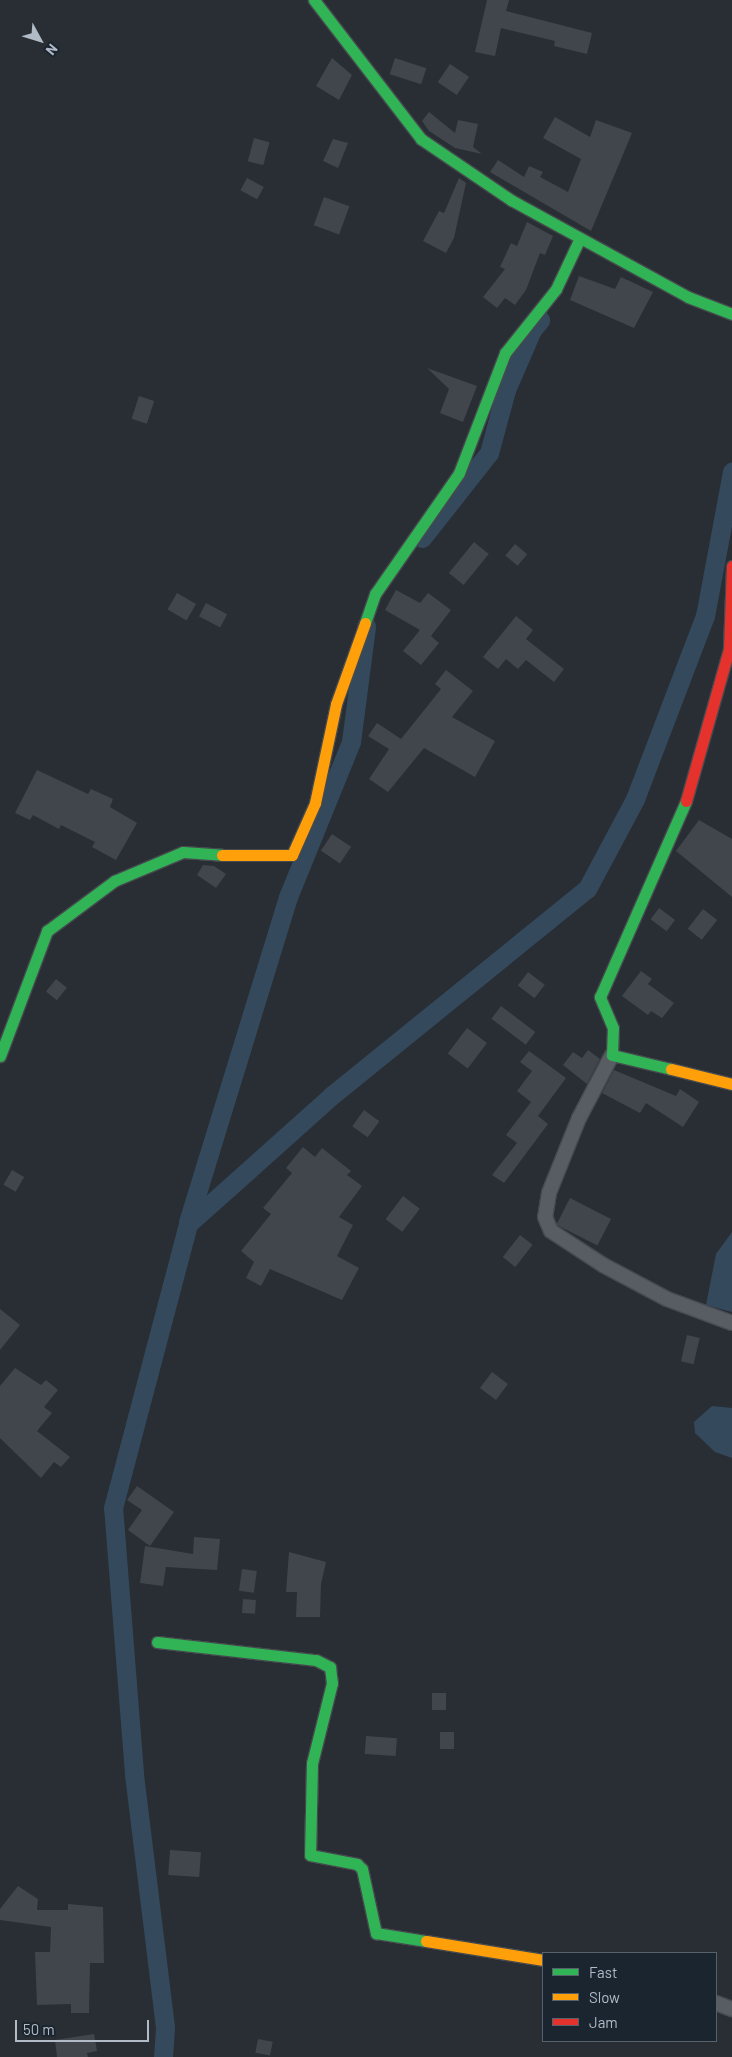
<!DOCTYPE html>
<html>
<head>
<meta charset="utf-8">
<style>
  body { margin:0 }
  #map { position:relative; width:732px; height:2057px; overflow:hidden; background:#282e34; font-family:Barlow,sans-serif }
  div>[style] { position:absolute }
  .water>* { inset:0; background:#35495d }
  .canal>* { height:19px; margin:-9.5px; padding:0 9.5px; transform-origin:9.5px; border-radius:9.5px; background:#35495d }
  .building>* { inset:0; background:#40464b; transform-origin:0 0 }
  .roads { filter:drop-shadow(1px 0 #464a4f) drop-shadow(-1px 0 #464a4f) drop-shadow(0 1px #464a4f) drop-shadow(0 -1px #464a4f) }
  .street>* { height:14px; margin:-7px; padding:0 7px; transform-origin:7px; border-radius:7px; background:#585c63 }
  .fast>* { height:11px; margin:-5.5px; padding:0 5.5px; transform-origin:5.5px; border-radius:5.5px; background:#30b455 }
  .slow>* { height:11px; margin:-5.5px; padding:0 5.5px; transform-origin:5.5px; border-radius:5.5px; background:#ff9f0a }
  .jam>* { height:11px; margin:-5.5px; padding:0 5.5px; transform-origin:5.5px; border-radius:5.5px; background:#e5322d }
  span { translate:-50% -50%; white-space:nowrap; text-align:center; line-height:1.15; -webkit-text-stroke:4px #1b252f; paint-order:stroke }
  .legend { position:absolute; left:542px; top:1952px; width:175px; height:90px; box-sizing:border-box; background:#1b252f; border:1px solid #57616c; margin:0; padding:6px 9px; list-style:none; font-size:15px; color:#b1bbc7 }
  .legend li { display:flex; align-items:center; gap:10px; height:25px }
  .legend b { width:25px; border:1px solid #57616c }
  .north { position:absolute; left:15px; top:15px; width:50px; height:50px; -webkit-text-stroke:4px #1b252f; paint-order:stroke; rotate:129deg; font-size:14px; font-weight:700; line-height:20px; text-align:center; color:#b1bbc7 }
  .north::after { content:''; display:block; margin:auto; width:18px; height:22px; background:#b1bbc7; clip-path:polygon(50% 0,100% 100%,50% 72%,0 100%) }
  .scale { position:absolute; left:15px; top:2020px; width:134px; height:22px; box-sizing:border-box; border:2px solid #b1bbc7; border-top:0; padding-left:6px; font-size:15px; line-height:18px; white-space:nowrap; color:#b1bbc7; -webkit-text-stroke:4px #1b252f; paint-order:stroke }
</style>
</head>
<body>
<div id="map">
  <div class="water">
    <i style="clip-path:polygon(732px 1232px,732px 1312px,706px 1305px,716px 1254px)"></i>
    <i style="clip-path:polygon(712px 1406px,732px 1408px,732px 1458px,715px 1452px,695px 1433px,694px 1422px)"></i>
  </div>
  <div class="canal">
    <i style="left:422px;top:538px;width:108px;rotate:-51.8deg"></i>
    <i style="left:489px;top:453px;width:65px;rotate:-74.9deg"></i>
    <i style="left:506px;top:390px;width:65px;rotate:-66.6deg"></i>
    <i style="left:532px;top:330px;width:13px;rotate:-51deg"></i>
    <i style="left:188px;top:1222px;width:340px;rotate:-72.9deg"></i>
    <i style="left:288px;top:897px;width:167px;rotate:-67.9deg"></i>
    <i style="left:351px;top:742px;width:117px;rotate:-82.6deg"></i>
    <i style="left:163px;top:2057px;width:30px;rotate:-86deg"></i>
    <i style="left:165px;top:2027px;width:256px;rotate:-97deg"></i>
    <i style="left:134px;top:1773px;width:266px;rotate:-94.5deg"></i>
    <i style="left:113px;top:1508px;width:294px;rotate:-75.2deg"></i>
    <i style="left:188px;top:1224px;width:192px;rotate:-41.8deg"></i>
    <i style="left:331px;top:1096px;width:329px;rotate:-39deg"></i>
    <i style="left:587px;top:889px;width:102px;rotate:-61.9deg"></i>
    <i style="left:635px;top:799px;width:196px;rotate:-69.1deg"></i>
    <i style="left:705px;top:616px;width:147px;rotate:-79.4deg"></i>
  </div>
  <div class="building">
    <i style="clip-path:polygon(487px 0,509px 0,506px 11px,592px 33px,587px 54px,554px 46px,555px 41px,501px 28px,495px 56px,475px 52px)"></i>
    <i style="clip-path:polygon(332px 58px,352px 75px,339px 100px,316px 86px)"></i>
    <i style="left:395px;top:58px;width:33px;height:17px;rotate:18deg"></i>
    <i style="left:450px;top:64px;width:23px;height:22px;rotate:34deg"></i>
    <i style="clip-path:polygon(429px 112px,455px 133px,458px 120px,478px 124px,473px 147px,482px 154px,455px 148px,429px 131px,422px 121px)"></i>
    <i style="clip-path:polygon(555px 117px,590px 137px,596px 120px,632px 133px,591px 231px,490px 172px,498px 160px,524px 177px,529px 166px,543px 172px,540px 177px,568px 192px,581px 159px,543px 138px)"></i>
    <i style="left:254px;top:138px;width:16px;height:24px;rotate:15deg"></i>
    <i style="clip-path:polygon(333px 139px,348px 143px,338px 168px,323px 161px)"></i>
    <i style="left:247px;top:178px;width:19px;height:14px;rotate:28deg"></i>
    <i style="clip-path:polygon(459px 178px,466px 183px,454px 238px,446px 253px,423px 241px,439px 211px,444px 213px)"></i>
    <i style="left:324px;top:197px;width:27px;height:30px;rotate:20deg"></i>
    <i style="clip-path:polygon(527px 222px,553px 236px,545px 255px,540px 253px,526px 290px,515px 305px,505px 298px,497px 308px,483px 297px,505px 269px,500px 267px,511px 243px,517px 246px)"></i>
    <i style="clip-path:polygon(579px 276px,615px 289px,621px 277px,653px 292px,634px 328px,570px 300px)"></i>
    <i style="clip-path:polygon(427px 368px,477px 386px,463px 422px,440px 413px,449px 389px)"></i>
    <i style="left:139px;top:396px;width:16px;height:24px;rotate:18deg"></i>
    <i style="left:474px;top:542px;width:19px;height:40px;rotate:39deg"></i>
    <i style="left:515px;top:544px;width:16px;height:15px;rotate:40deg"></i>
    <i style="clip-path:polygon(396px 590px,420px 603px,428px 593px,451px 610px,431px 636px,439px 643px,421px 665px,403px 651px,420px 630px,385px 610px)"></i>
    <i style="left:177px;top:593px;width:22px;height:19px;rotate:30deg"></i>
    <i style="left:206px;top:603px;width:24px;height:15px;rotate:28deg"></i>
    <i style="clip-path:polygon(516px 616px,533px 630px,526px 639px,564px 669px,554px 682px,526px 660px,518px 669px,506px 659px,498px 669px,483px 657px)"></i>
    <i style="clip-path:polygon(446px 670px,473px 691px,452px 717px,495px 741px,475px 777px,424px 748px,388px 792px,369px 779px,389px 749px,368px 736px,377px 723px,401px 739px,441px 689px,435px 684px)"></i>
    <i style="clip-path:polygon(37px 770px,88px 794px,91px 789px,113px 799px,110px 807px,137px 823px,116px 860px,92px 847px,95px 842px,61px 825px,59px 829px,33px 815px,30px 820px,15px 813px)"></i>
    <i style="clip-path:polygon(699px 820px,732px 839px,732px 897px,676px 851px)"></i>
    <i style="left:332px;top:834px;width:23px;height:20px;rotate:34deg"></i>
    <i style="clip-path:polygon(203px 865px,214px 866px,226px 874px,216px 888px,197px 875px)"></i>
    <i style="left:659px;top:908px;width:20px;height:14px;rotate:37deg"></i>
    <i style="left:703px;top:909px;width:18px;height:25px;rotate:38deg"></i>
    <i style="clip-path:polygon(641px 971px,652px 979px,648px 984px,674px 1003px,662px 1018px,651px 1011px,648px 1015px,622px 996px)"></i>
    <i style="left:528px;top:972px;width:21px;height:17px;rotate:37deg"></i>
    <i style="left:56px;top:979px;width:14px;height:16px;rotate:39deg"></i>
    <i style="left:501px;top:1006px;width:43px;height:16px;rotate:37deg"></i>
    <i style="left:467px;top:1028px;width:25px;height:32px;rotate:37deg"></i>
    <i style="clip-path:polygon(588px 1050px,600px 1059px,587px 1084px,563px 1065px,573px 1052px,582px 1058px)"></i>
    <i style="clip-path:polygon(529px 1051px,566px 1078px,538px 1116px,548px 1124px,504px 1183px,492px 1175px,517px 1143px,506px 1135px,531px 1102px,517px 1091px,532px 1071px,520px 1062px)"></i>
    <i style="clip-path:polygon(614px 1070px,676px 1096px,680px 1089px,699px 1102px,683px 1127px,646px 1103px,640px 1113px,602px 1093px)"></i>
    <i style="left:364px;top:1110px;width:19px;height:20px;rotate:36deg"></i>
    <i style="clip-path:polygon(303px 1147px,315px 1157px,322px 1148px,351px 1171px,347px 1175px,362px 1186px,339px 1217px,353px 1225px,337px 1256px,359px 1268px,342px 1300px,270px 1269px,261px 1286px,246px 1278px,254px 1262px,241px 1251px,271px 1214px,263px 1208px,292px 1173px,286px 1168px)"></i>
    <i style="left:12px;top:1170px;width:14px;height:17px;rotate:30deg"></i>
    <i style="left:403px;top:1196px;width:21px;height:29px;rotate:37deg"></i>
    <i style="left:570px;top:1198px;width:46px;height:30px;rotate:27deg"></i>
    <i style="left:520px;top:1235px;width:16px;height:28px;rotate:38deg"></i>
    <i style="clip-path:polygon(0 1309px,20px 1325px,0 1350px)"></i>
    <i style="left:687px;top:1335px;width:13px;height:27px;rotate:13deg"></i>
    <i style="clip-path:polygon(15px 1368px,41px 1385px,46px 1380px,58px 1390px,44px 1407px,52px 1413px,37px 1431px,70px 1457px,61px 1467px,54px 1462px,41px 1478px,0 1438px,0 1386px)"></i>
    <i style="left:492px;top:1372px;width:20px;height:20px;rotate:37deg"></i>
    <i style="clip-path:polygon(137px 1486px,174px 1512px,150px 1546px,128px 1530px,142px 1510px,127px 1500px)"></i>
    <i style="clip-path:polygon(194px 1537px,220px 1539px,217px 1570px,166px 1567px,163px 1586px,140px 1583px,145px 1546px,193px 1554px)"></i>
    <i style="clip-path:polygon(289px 1552px,326px 1562px,321px 1584px,320px 1617px,296px 1617px,297px 1592px,286px 1592px)"></i>
    <i style="left:242px;top:1569px;width:15px;height:22px;rotate:8deg"></i>
    <i style="left:243px;top:1599px;width:13px;height:14px;rotate:4deg"></i>
    <i style="left:446px;top:1693px;width:17px;height:14px;rotate:90deg"></i>
    <i style="left:440px;top:1732px;width:14px;height:17px"></i>
    <i style="left:366px;top:1736px;width:31px;height:18px;rotate:4deg"></i>
    <i style="left:170px;top:1850px;width:31px;height:25px;rotate:4deg"></i>
    <i style="clip-path:polygon(18px 1886px,38px 1899px,37px 1910px,68px 1910px,68px 1904px,103px 1907px,104px 1963px,90px 1963px,89px 2013px,71px 2013px,71px 2004px,37px 2005px,35px 1952px,50px 1952px,51px 1927px,0 1920px,0 1909px)"></i>
    <i style="clip-path:polygon(94px 2034px,97px 2051px,87px 2053px,88px 2057px,57px 2057px,55px 2040px)"></i>
    <i style="left:258px;top:2039px;width:15px;height:14px;rotate:11deg"></i>
  </div>
  <div class="roads">
    <div class="street">
      <i style="left:612px;top:1055px;width:71px;rotate:117.6deg"></i>
      <i style="left:579px;top:1118px;width:81px;rotate:111.8deg"></i>
      <i style="left:549px;top:1193px;width:24px;rotate:99deg"></i>
      <i style="left:545px;top:1217px;width:15px;rotate:67deg"></i>
      <i style="left:551px;top:1231px;width:62px;rotate:33.2deg"></i>
      <i style="left:603px;top:1265px;width:72px;rotate:28deg"></i>
      <i style="left:667px;top:1299px;width:69px;rotate:20.3deg"></i>
      <i style="left:716px;top:2003px;width:17px;rotate:21deg"></i>
    </div>
    <div class="fast">
      <i style="left:314px;top:0;width:175px;rotate:52.4deg"></i>
      <i style="left:421px;top:139px;width:109px;rotate:34.1deg"></i>
      <i style="left:511px;top:200px;width:202px;rotate:28.7deg"></i>
      <i style="left:688px;top:297px;width:47px;rotate:21.1deg"></i>
      <i style="left:365px;top:623px;width:31px;rotate:-71deg"></i>
      <i style="left:375px;top:594px;width:147px;rotate:-55.2deg"></i>
      <i style="left:459px;top:473px;width:129px;rotate:-69deg"></i>
      <i style="left:505px;top:353px;width:82px;rotate:-51.4deg"></i>
      <i style="left:556px;top:289px;width:56px;rotate:-64.8deg"></i>
      <i style="left:0;top:1056px;width:134px;rotate:-69.4deg"></i>
      <i style="left:47px;top:931px;width:84px;rotate:-36.7deg"></i>
      <i style="left:114px;top:881px;width:75px;rotate:-22.8deg"></i>
      <i style="left:183px;top:852px;width:39px;rotate:4deg"></i>
      <i style="left:671px;top:1069px;width:61px;rotate:-166.7deg"></i>
      <i style="left:612px;top:1055px;width:27px;rotate:-88deg"></i>
      <i style="left:613px;top:1028px;width:34px;rotate:-113deg"></i>
      <i style="left:600px;top:997px;width:214px;rotate:-66.3deg"></i>
      <i style="left:157px;top:1642px;width:160px;rotate:6.5deg"></i>
      <i style="left:316px;top:1660px;width:16px;rotate:27deg"></i>
      <i style="left:330px;top:1667px;width:16px;rotate:83deg"></i>
      <i style="left:332px;top:1683px;width:82px;rotate:104deg"></i>
      <i style="left:312px;top:1763px;width:92px;rotate:91.2deg"></i>
      <i style="left:310px;top:1855px;width:48px;rotate:10.8deg"></i>
      <i style="left:357px;top:1864px;width:7px;rotate:45deg"></i>
      <i style="left:362px;top:1869px;width:66px;rotate:77.7deg"></i>
      <i style="left:376px;top:1933px;width:51px;rotate:9.1deg"></i>
    </div>
    <div class="slow">
      <i style="left:222px;top:855px;width:70px"></i>
      <i style="left:292px;top:855px;width:57px;rotate:-66.1deg"></i>
      <i style="left:315px;top:803px;width:101px;rotate:-78deg"></i>
      <i style="left:336px;top:704px;width:86px;rotate:-70.3deg"></i>
      <i style="left:671px;top:1069px;width:63px;rotate:13.8deg"></i>
      <i style="left:426px;top:1941px;width:119px;rotate:9.2deg"></i>
    </div>
    <div class="jam">
      <i style="left:686px;top:801px;width:158px;rotate:-74.2deg"></i>
      <i style="left:729px;top:649px;width:83px;rotate:-87.9deg"></i>
    </div>
  </div>
  <ul class="legend">
  <li><b style="height:6px;background:#30b455"></b>Fast</li>
  <li><b style="height:6px;background:#ff9f0a"></b>Slow</li>
  <li><b style="height:6px;background:#e5322d"></b>Jam</li>
  </ul>
  <div class="north">N</div>
  <div class="scale">50 m</div>
</div>
</body>
</html>
